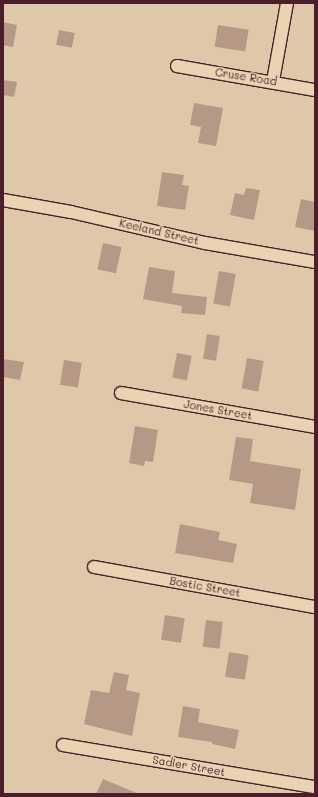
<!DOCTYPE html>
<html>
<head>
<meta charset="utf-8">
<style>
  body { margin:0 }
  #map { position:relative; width:318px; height:797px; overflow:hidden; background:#dfc8aa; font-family:Mali,sans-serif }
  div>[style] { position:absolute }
  .building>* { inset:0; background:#b59986; transform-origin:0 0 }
  .roads { filter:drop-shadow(1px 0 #4a1f2b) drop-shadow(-1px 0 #4a1f2b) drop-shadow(0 1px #4a1f2b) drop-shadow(0 -1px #4a1f2b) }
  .street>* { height:12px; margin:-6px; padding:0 6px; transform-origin:6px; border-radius:6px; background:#e9d3b2 }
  span { translate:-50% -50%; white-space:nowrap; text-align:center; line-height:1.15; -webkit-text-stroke:3px #e9d3b2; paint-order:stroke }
  .street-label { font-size:11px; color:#4a1f2b }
  .frame { position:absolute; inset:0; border:4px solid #4a1f2b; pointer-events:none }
</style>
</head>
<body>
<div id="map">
  <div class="building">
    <i style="clip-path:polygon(3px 22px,17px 25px,13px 47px,3px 45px)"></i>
    <i style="left:218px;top:25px;width:31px;height:22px;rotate:9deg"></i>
    <i style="left:59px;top:30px;width:16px;height:15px;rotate:11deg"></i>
    <i style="clip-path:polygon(3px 80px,17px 82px,14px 97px,3px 95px)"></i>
    <i style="clip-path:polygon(194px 103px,223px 108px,216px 146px,198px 143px,201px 127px,190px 125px)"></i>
    <i style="clip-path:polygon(162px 172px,184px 175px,182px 185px,189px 186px,185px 210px,157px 206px)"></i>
    <i style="clip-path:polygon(246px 188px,260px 190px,254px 220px,230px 215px,235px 193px,244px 195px)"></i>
    <i style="clip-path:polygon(301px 199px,315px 202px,315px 231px,295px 227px)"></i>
    <i style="left:103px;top:243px;width:19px;height:27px;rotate:12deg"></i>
    <i style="clip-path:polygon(149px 267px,175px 271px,172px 293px,207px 297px,205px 315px,181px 313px,182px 306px,143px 299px)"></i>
    <i style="left:219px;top:271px;width:17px;height:33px;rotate:10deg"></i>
    <i style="left:207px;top:334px;width:13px;height:25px;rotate:9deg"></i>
    <i style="left:177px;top:353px;width:15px;height:25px;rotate:11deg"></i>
    <i style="left:247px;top:358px;width:17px;height:31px;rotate:10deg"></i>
    <i style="clip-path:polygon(3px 359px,24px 362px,20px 380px,3px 377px)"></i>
    <i style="left:64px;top:360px;width:18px;height:25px;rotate:9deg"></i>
    <i style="clip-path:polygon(135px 426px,158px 430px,153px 462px,145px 461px,144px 466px,129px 463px)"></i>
    <i style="clip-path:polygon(236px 437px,253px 439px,250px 461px,301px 469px,295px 510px,250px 503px,253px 484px,229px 480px)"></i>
    <i style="clip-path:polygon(180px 524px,220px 532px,218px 540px,237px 544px,233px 563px,175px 553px)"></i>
    <i style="left:165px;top:615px;width:20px;height:25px;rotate:9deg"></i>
    <i style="left:206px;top:620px;width:17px;height:27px;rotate:7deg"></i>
    <i style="left:229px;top:652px;width:20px;height:25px;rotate:9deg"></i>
    <i style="clip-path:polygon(114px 672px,129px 675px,126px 690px,140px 693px,132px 736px,84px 724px,91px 690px,109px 693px)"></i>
    <i style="clip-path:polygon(183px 706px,200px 709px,198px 722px,239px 730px,235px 749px,212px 744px,212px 742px,178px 737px)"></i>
    <i style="clip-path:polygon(103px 779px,139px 794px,96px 794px)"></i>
  </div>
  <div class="roads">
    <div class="street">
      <i style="left:177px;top:66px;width:140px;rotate:9.9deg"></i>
      <i style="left:273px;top:81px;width:79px;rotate:-79.8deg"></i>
      <i style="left:3px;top:200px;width:69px;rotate:10deg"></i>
      <i style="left:71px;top:212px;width:138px;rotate:13deg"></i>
      <i style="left:205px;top:243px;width:112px;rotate:9.8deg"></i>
      <i style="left:121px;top:393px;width:197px;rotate:9.9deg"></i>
      <i style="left:94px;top:567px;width:225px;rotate:10.3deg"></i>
      <i style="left:63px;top:745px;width:255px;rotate:9.5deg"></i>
    </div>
  </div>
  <div class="street-label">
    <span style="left:246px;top:77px;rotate:9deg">Cruse Road</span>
    <span style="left:159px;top:232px;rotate:13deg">Keeland Street</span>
    <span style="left:218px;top:410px;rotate:10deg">Jones Street</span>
    <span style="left:205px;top:587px;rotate:10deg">Bostic Street</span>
    <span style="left:189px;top:766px;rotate:10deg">Sadler Street</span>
  </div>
  <div class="frame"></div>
</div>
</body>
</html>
